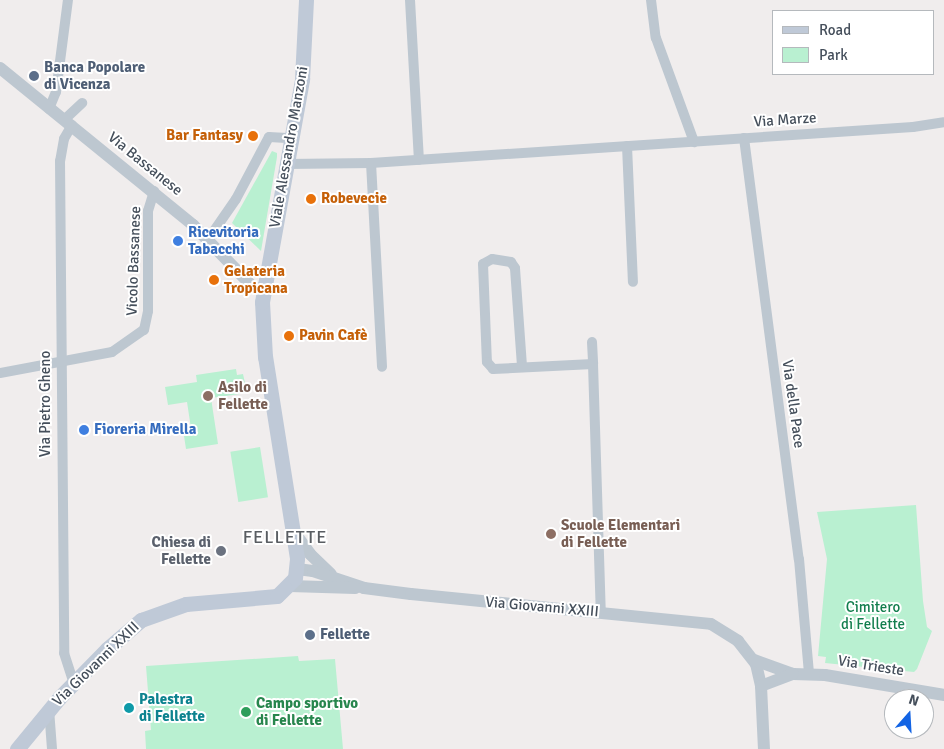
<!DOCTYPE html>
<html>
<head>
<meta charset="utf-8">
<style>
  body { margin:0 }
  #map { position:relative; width:944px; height:749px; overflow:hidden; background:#f0eded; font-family:Signika,sans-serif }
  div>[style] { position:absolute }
  .green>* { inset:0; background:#b9f0d1; transform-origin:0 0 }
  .minor>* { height:10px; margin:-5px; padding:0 5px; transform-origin:5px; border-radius:5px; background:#bdc7d0 }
  .tertiary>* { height:12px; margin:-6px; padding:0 6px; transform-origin:6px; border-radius:6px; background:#bdc7d0 }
  .secondary>* { height:15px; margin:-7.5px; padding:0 7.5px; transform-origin:7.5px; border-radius:7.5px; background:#bfc9d7 }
  .dots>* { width:14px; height:14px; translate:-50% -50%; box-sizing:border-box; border:2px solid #fff; border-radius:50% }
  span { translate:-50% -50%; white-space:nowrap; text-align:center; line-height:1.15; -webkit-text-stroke:4px #fff; paint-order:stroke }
  .service-label { font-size:15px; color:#4e5e75; font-weight:700 }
  .left { translate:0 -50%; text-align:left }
  .street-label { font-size:15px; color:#454f5b }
  .food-label { font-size:15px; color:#c56008; font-weight:700 }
  .right { translate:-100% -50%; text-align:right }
  .shop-label { font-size:15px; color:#366cbe; font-weight:700 }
  .education-label { font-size:15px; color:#785e54; font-weight:700 }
  .worship-label { font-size:15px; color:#5b616d; font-weight:700 }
  .park-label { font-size:15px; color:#137e4e }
  .culture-label { font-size:15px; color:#0d838f; font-weight:700 }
  .leisure-label { font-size:15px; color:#27864d; font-weight:700 }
  .quarter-label { font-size:18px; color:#595d62; letter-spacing:1px }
  .legend { position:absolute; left:772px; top:10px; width:162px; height:65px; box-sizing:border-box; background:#fff; border:1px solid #b5b9bd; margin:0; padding:6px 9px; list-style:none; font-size:15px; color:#454f5b }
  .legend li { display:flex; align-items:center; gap:10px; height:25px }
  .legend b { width:25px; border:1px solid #b5b9bd }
  .north { position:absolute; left:884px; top:689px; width:50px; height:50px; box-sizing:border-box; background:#fff; border:1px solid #b5b9bd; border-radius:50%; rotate:19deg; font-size:14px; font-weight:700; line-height:20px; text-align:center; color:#454f5b }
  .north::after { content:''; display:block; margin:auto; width:18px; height:22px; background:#1364e4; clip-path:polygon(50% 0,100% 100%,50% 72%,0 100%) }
</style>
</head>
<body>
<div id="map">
  <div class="green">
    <i style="clip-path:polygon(272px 151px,277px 153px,277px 157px,261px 251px,232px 223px)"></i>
    <i style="clip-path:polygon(236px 369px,237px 375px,243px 374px,245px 383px,238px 384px,240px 394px,211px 398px,218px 444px,186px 449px,184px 436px,192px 435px,187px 402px,168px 405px,165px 387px,197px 382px,196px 375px)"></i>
    <i style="left:260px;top:447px;width:51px;height:30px;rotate:81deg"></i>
    <i style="clip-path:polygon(916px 505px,923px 601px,927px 627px,932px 631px,917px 669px,914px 672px,825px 663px,826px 657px,818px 656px,827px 559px,817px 512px)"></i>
    <i style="clip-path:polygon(298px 656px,299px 661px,335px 659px,343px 749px,146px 749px,145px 731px,151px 730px,146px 666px)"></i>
  </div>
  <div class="minor">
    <i style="left:410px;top:0;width:160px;rotate:86.8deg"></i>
    <i style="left:651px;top:0;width:38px;rotate:83deg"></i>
    <i style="left:656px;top:38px;width:111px;rotate:69.9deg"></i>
    <i style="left:49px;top:109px;width:18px;rotate:-68deg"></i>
    <i style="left:56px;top:92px;width:93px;rotate:-82.6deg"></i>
    <i style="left:64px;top:120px;width:25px;rotate:-43deg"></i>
    <i style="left:72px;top:125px;width:16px;rotate:120deg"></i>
    <i style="left:64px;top:139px;width:22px;rotate:100deg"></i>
    <i style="left:60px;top:161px;width:492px;rotate:89.5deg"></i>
    <i style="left:64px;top:653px;width:32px;rotate:72deg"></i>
    <i style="left:744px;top:138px;width:425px;rotate:82.6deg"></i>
    <i style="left:799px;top:559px;width:115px;rotate:85deg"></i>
    <i style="left:627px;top:146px;width:136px;rotate:87.5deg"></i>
    <i style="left:371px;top:163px;width:204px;rotate:86.9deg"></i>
    <i style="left:287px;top:164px;width:84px;rotate:-0.7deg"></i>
    <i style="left:371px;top:163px;width:543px;rotate:-3.8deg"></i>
    <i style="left:913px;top:127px;width:31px;rotate:-9deg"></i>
    <i style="left:209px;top:238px;width:47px;rotate:-55.3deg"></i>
    <i style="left:236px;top:199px;width:70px;rotate:-62deg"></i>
    <i style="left:269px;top:137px;width:22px;rotate:3deg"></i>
    <i style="left:592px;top:342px;width:22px;rotate:87deg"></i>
    <i style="left:522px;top:366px;width:98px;rotate:-94.1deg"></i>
    <i style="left:515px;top:268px;width:7px;rotate:-124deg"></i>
    <i style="left:511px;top:262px;width:19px;rotate:-171deg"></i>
    <i style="left:492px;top:259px;width:10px;rotate:151deg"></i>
    <i style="left:483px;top:264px;width:98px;rotate:87.7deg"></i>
    <i style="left:487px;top:362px;width:9px;rotate:49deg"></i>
    <i style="left:493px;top:369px;width:100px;rotate:-2.9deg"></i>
    <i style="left:593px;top:364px;width:248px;rotate:88.2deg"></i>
    <i style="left:0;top:373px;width:114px;rotate:-10.6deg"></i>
    <i style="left:112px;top:352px;width:39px;rotate:-35deg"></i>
    <i style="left:144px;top:330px;width:19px;rotate:-78deg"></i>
    <i style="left:148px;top:311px;width:100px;rotate:-90deg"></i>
    <i style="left:148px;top:211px;width:21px;rotate:-73deg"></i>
    <i style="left:49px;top:709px;width:40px;rotate:85.7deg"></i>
  </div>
  <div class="tertiary">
    <i style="left:0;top:68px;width:249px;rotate:39.1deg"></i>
    <i style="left:193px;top:225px;width:83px;rotate:46deg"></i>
    <i style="left:251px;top:285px;width:14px;rotate:30deg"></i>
    <i style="left:292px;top:529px;width:31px;rotate:54deg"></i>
    <i style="left:310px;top:554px;width:29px;rotate:44deg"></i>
    <i style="left:297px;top:569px;width:16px;rotate:7deg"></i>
    <i style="left:313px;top:571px;width:54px;rotate:18.4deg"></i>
    <i style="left:364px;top:588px;width:47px;rotate:7.3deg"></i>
    <i style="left:411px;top:594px;width:301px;rotate:5.7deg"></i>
    <i style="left:711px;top:624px;width:32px;rotate:32deg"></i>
    <i style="left:738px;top:641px;width:29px;rotate:52deg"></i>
    <i style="left:756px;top:664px;width:23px;rotate:77deg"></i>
    <i style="left:761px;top:686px;width:63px;rotate:87.3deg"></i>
    <i style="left:290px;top:586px;width:65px;rotate:1.8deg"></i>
    <i style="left:754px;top:660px;width:41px;rotate:19.7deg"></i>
    <i style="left:793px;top:674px;width:32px;rotate:2deg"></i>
    <i style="left:825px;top:675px;width:121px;rotate:9.5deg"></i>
    <i style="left:761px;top:686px;width:34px;rotate:-21deg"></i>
  </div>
  <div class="secondary">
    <i style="left:17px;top:749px;width:66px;rotate:-50.5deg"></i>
    <i style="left:59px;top:698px;width:69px;rotate:-45.6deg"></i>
    <i style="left:107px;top:649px;width:45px;rotate:-40.5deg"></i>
    <i style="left:141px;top:620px;width:48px;rotate:-19.6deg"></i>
    <i style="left:186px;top:604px;width:91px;rotate:-5deg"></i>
    <i style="left:277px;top:596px;width:25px;rotate:-45deg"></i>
    <i style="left:295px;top:578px;width:20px;rotate:-84deg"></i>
    <i style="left:297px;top:558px;width:204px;rotate:-99deg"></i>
    <i style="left:265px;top:357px;width:55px;rotate:-93.1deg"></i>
    <i style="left:262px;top:302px;width:227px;rotate:-79.8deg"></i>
    <i style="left:302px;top:79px;width:79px;rotate:-87.1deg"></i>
  </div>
  <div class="dots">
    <i style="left:34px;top:76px;background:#5c6f8a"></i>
    <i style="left:253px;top:136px;background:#e8710a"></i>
    <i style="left:311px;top:199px;background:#e8710a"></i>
    <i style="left:178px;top:241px;background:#3f7fe0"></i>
    <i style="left:214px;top:280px;background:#e8710a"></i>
    <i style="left:289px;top:336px;background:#e8710a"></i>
    <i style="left:208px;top:396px;background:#8d6e63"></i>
    <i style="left:84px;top:430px;background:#3f7fe0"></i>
    <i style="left:551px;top:534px;background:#8d6e63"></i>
    <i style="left:221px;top:551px;background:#6b7280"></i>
    <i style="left:310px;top:635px;background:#5c6f8a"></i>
    <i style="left:129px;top:708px;background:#0f9aa8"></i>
    <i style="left:246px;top:712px;background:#2e9e5b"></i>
  </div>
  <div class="service-label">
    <span class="left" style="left:44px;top:76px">Banca Popolare<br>di Vicenza</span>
    <span class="left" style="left:320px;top:635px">Fellette</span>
  </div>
  <div class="street-label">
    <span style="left:785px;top:120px;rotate:-4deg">Via Marze</span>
    <span style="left:289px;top:147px;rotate:-80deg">Viale Alessandro Manzoni</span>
    <span style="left:145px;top:164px;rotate:39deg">Via Bassanese</span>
    <span style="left:134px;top:261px;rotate:-88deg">Vicolo Bassanese</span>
    <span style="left:46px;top:404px;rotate:-90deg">Via Pietro Gheno</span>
    <span style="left:793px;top:404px;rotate:82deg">Via della Pace</span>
    <span style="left:542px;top:607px;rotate:5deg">Via Giovanni XXIII</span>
    <span style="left:96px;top:664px;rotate:-44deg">Via Giovanni XXIII</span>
    <span style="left:871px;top:666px;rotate:9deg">Via Trieste</span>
  </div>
  <div class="food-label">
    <span class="right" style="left:243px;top:136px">Bar Fantasy</span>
    <span class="left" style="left:321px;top:199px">Robevecie</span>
    <span class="left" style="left:224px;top:280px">Gelateria<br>Tropicana</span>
    <span class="left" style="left:299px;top:336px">Pavin Cafè</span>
  </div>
  <div class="shop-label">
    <span class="left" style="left:188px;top:241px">Ricevitoria<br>Tabacchi</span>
    <span class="left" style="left:94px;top:430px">Fioreria Mirella</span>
  </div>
  <div class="education-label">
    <span class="left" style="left:218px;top:396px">Asilo di<br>Fellette</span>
    <span class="left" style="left:561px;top:534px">Scuole Elementari<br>di Fellette</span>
  </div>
  <div class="worship-label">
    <span class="right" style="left:211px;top:551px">Chiesa di<br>Fellette</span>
  </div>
  <div class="park-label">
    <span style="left:873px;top:616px">Cimitero<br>di Fellette</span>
  </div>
  <div class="culture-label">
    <span class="left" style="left:139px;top:708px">Palestra<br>di Fellette</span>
  </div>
  <div class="leisure-label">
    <span class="left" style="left:256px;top:712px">Campo sportivo<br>di Fellette</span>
  </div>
  <div class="quarter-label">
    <span style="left:285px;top:537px">FELLETTE</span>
  </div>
  <ul class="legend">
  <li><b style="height:6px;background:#bfc9d7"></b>Road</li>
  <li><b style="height:14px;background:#b9f0d1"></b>Park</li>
  </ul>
  <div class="north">N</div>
</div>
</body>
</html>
